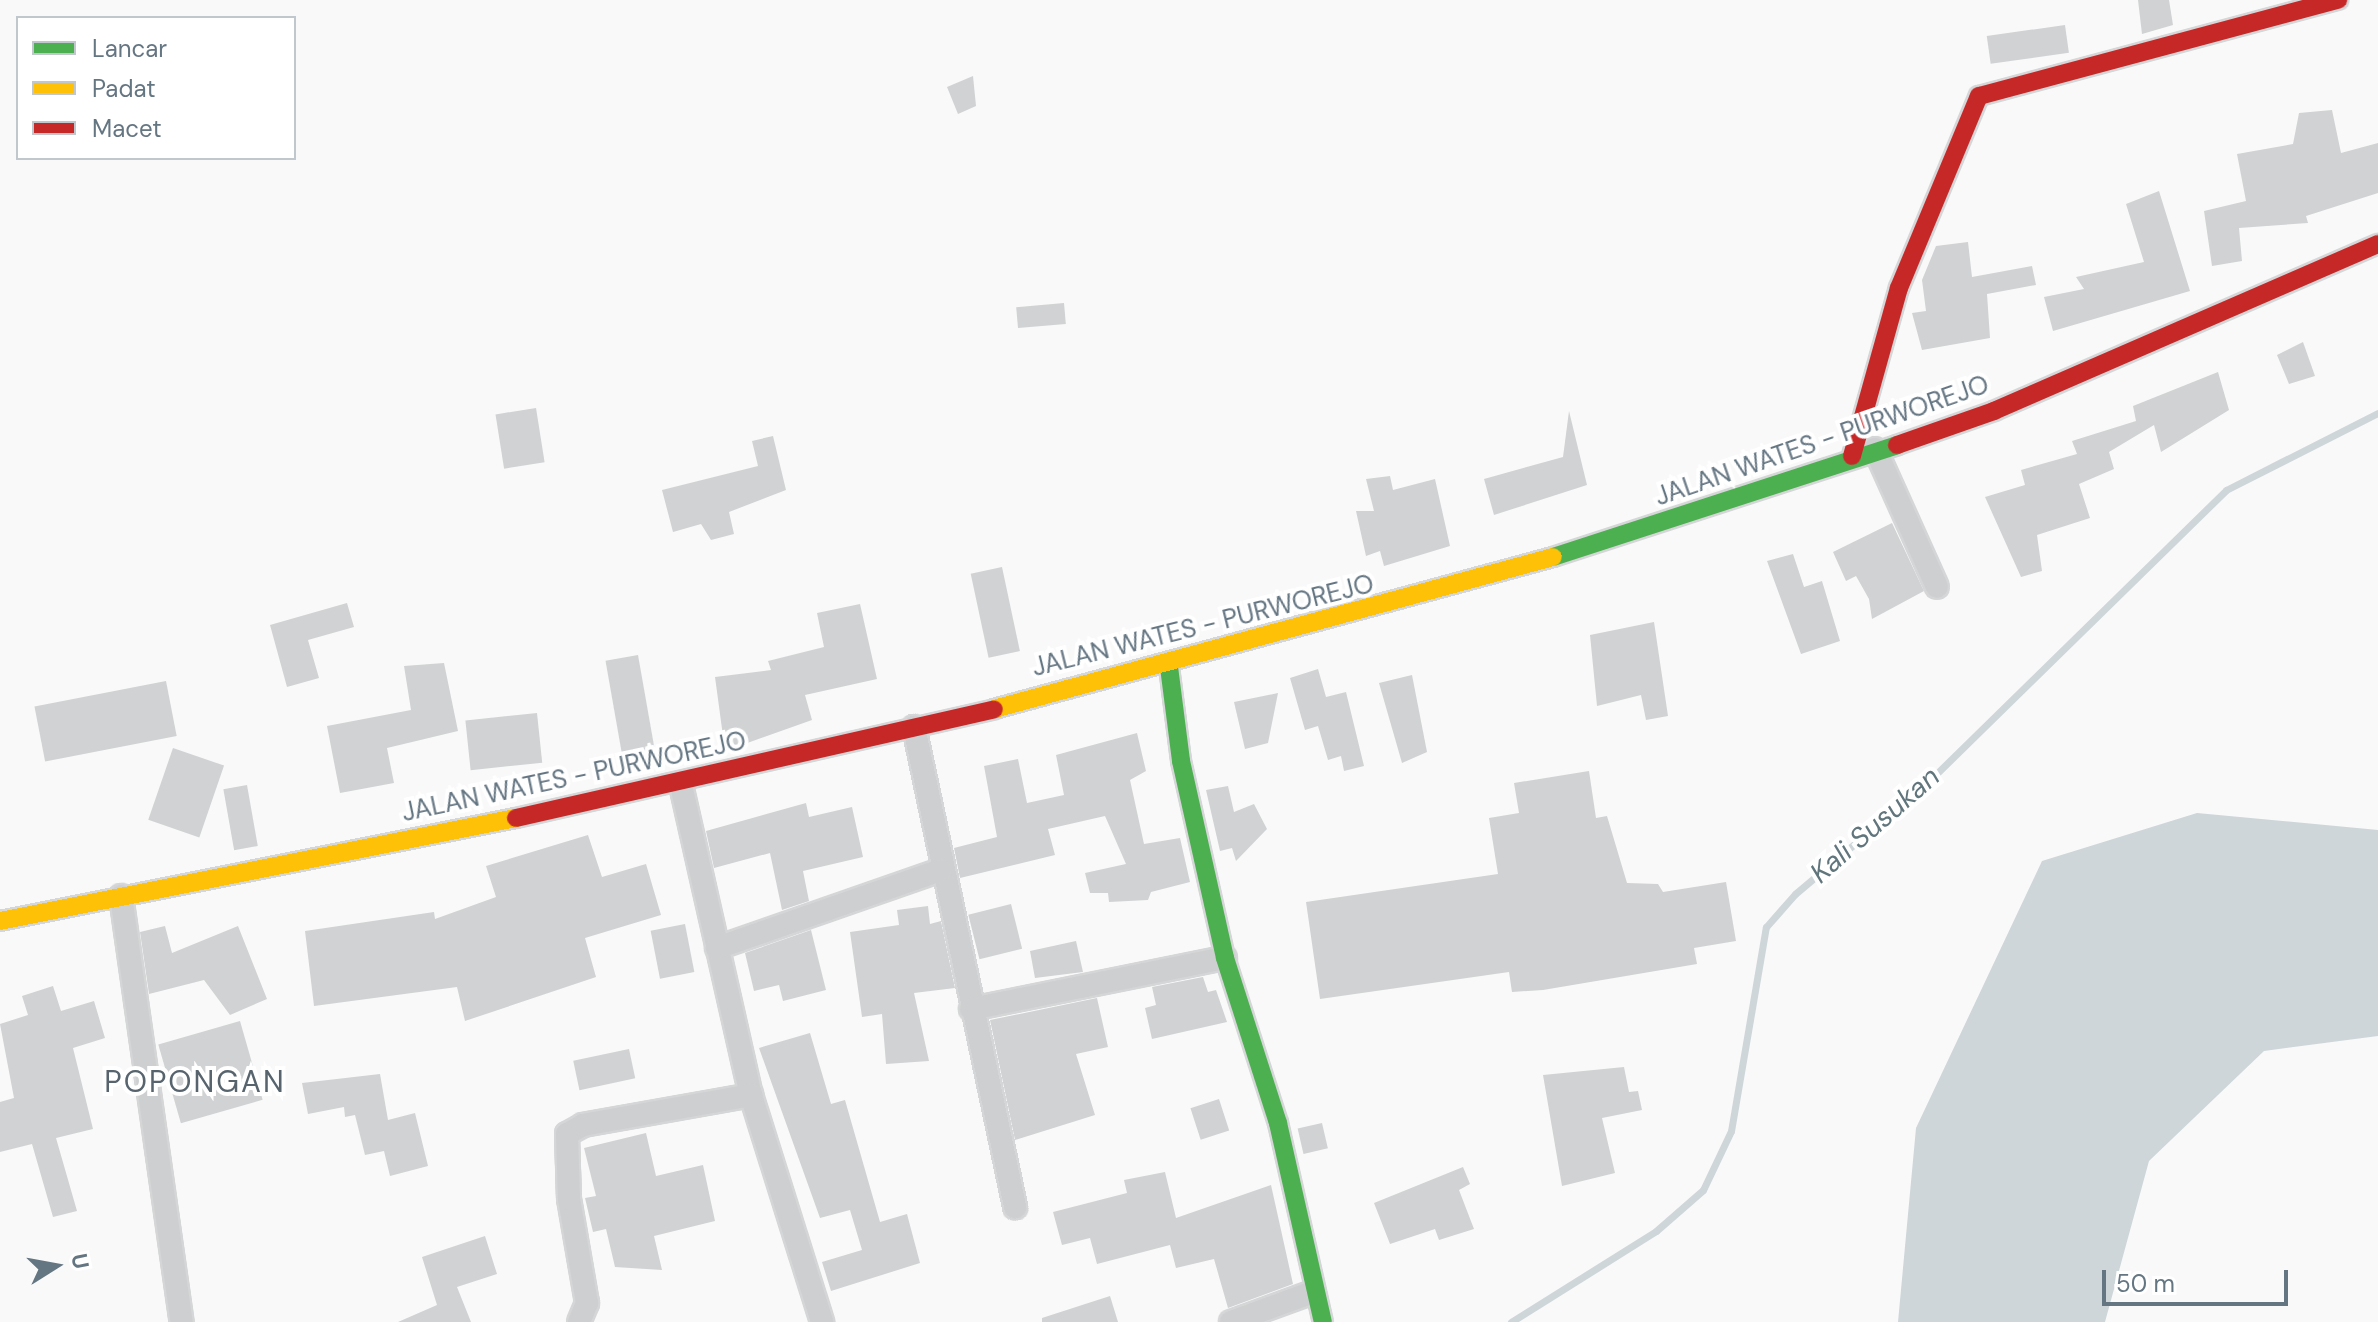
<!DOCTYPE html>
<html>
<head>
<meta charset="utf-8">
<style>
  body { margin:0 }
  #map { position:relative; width:2378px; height:1322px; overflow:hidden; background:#f9f9f9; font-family:"DM Sans",sans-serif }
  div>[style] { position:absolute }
  .water>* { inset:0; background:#ced6d9 }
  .stream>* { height:7px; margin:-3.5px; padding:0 3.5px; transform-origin:3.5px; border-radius:3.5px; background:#ced6d9 }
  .building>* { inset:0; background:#d0d2d3; transform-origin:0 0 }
  .roads { filter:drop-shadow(2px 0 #d5d6d7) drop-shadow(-2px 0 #d5d6d7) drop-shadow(0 2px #d5d6d7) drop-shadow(0 -2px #d5d6d7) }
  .street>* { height:22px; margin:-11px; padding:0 11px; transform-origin:11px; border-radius:11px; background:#cecfd0 }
  .fast>* { height:18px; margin:-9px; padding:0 9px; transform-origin:9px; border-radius:9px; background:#4caf50 }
  .slow>* { height:18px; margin:-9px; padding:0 9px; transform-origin:9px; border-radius:9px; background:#ffc107 }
  .jam>* { height:18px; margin:-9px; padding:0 9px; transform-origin:9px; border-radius:9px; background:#c62828 }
  span { translate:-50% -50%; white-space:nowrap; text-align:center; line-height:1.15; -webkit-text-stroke:8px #fff; paint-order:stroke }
  .street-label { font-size:26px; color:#657683 }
  .water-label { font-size:28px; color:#60757c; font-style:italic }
  .quarter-label { font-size:30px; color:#57646e; letter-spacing:2px }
  .legend { position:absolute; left:16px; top:16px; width:280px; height:144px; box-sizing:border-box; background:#fff; border:2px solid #c1c8cd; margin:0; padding:10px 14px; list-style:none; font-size:24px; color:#657683 }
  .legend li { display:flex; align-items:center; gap:16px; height:40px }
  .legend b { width:40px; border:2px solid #c1c8cd }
  .north { position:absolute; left:16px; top:1226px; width:80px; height:80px; -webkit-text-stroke:6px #fff; paint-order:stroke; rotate:79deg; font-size:22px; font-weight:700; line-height:32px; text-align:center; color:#657683 }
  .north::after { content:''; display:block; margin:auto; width:28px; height:36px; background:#657683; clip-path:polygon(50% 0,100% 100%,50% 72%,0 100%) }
  .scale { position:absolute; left:2102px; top:1270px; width:186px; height:36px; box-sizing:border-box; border:4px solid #657683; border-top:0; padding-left:10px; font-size:24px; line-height:28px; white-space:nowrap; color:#657683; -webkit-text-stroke:6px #fff; paint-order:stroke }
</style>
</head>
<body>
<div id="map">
  <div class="water">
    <i style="clip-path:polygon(2197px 813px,2378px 830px,2378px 1036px,2264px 1051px,2149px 1161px,2105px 1322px,1898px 1322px,1916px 1128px,2042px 861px)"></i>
  </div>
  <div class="stream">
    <i style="left:1511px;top:1322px;width:171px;rotate:-32.1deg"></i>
    <i style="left:1656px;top:1231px;width:62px;rotate:-41.1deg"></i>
    <i style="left:1703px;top:1190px;width:65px;rotate:-64.6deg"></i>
    <i style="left:1731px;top:1131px;width:207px;rotate:-80.3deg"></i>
    <i style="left:1766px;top:927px;width:44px;rotate:-48.7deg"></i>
    <i style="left:1795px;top:894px;width:175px;rotate:-40.1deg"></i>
    <i style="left:1929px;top:781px;width:416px;rotate:-44.4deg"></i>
    <i style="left:2226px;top:490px;width:170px;rotate:-26.9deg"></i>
  </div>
  <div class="building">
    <i style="clip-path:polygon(2138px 0,2169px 0,2173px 25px,2142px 34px)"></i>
    <i style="left:2065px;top:25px;width:28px;height:79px;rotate:82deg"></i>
    <i style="clip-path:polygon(973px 76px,976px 106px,958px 114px,947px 87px)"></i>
    <i style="clip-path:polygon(2332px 110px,2341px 153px,2378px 143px,2378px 193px,2306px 216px,2308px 223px,2239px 228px,2242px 261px,2212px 266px,2204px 211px,2246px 201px,2237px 154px,2293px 144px,2299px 113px)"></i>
    <i style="clip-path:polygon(2159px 191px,2190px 291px,2053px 331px,2044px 297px,2084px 289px,2076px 277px,2144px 262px,2126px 204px)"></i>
    <i style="clip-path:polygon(1968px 242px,1972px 277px,2032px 266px,2036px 285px,1987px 294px,1990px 338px,1922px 350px,1912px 313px,1926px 311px,1922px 280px,1936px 246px)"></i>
    <i style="left:1064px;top:303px;width:21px;height:48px;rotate:85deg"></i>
    <i style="clip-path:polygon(2303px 342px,2315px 376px,2289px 384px,2277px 355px)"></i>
    <i style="clip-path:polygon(2218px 372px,2229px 410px,2161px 452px,2154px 425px,2109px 452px,2114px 469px,2079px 484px,2090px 518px,2037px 535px,2042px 571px,2021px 577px,1985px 497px,2025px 485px,2021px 470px,2077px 454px,2072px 441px,2136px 421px,2133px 406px)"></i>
    <i style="left:536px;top:408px;width:55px;height:41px;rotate:81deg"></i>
    <i style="clip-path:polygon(1569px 411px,1587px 485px,1494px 515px,1484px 479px,1563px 457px)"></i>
    <i style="clip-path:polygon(773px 436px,786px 490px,729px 512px,734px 534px,711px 540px,701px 524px,673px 532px,662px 490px,758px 466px,752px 441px)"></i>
    <i style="clip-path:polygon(1390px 476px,1393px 490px,1435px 479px,1450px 546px,1384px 566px,1380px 551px,1366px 556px,1356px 511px,1374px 511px,1366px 479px)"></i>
    <i style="clip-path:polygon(1892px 523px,1924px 591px,1872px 619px,1869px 599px,1856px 576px,1846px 581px,1833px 552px)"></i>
    <i style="clip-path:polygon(1793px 554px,1804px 587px,1822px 581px,1840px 641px,1801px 654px,1767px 561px)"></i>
    <i style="left:1002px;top:567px;width:86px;height:32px;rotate:78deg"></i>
    <i style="clip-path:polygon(347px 603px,354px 627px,308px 640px,319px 678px,287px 687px,270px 625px)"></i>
    <i style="clip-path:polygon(860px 604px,877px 679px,805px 695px,812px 720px,725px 751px,715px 677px,771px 670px,768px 661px,824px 647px,817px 613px)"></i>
    <i style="clip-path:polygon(1654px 622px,1668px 716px,1646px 720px,1641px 695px,1597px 706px,1590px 635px)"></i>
    <i style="left:638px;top:655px;width:110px;height:33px;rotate:80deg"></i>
    <i style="clip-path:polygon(444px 663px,458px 731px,387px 748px,394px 783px,340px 793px,327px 726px,411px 710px,404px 666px)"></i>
    <i style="clip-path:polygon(1318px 669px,1326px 697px,1346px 692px,1364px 766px,1344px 771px,1341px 756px,1328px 760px,1318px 726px,1305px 730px,1290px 678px)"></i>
    <i style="clip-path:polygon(1412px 675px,1427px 752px,1402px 763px,1379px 683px)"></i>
    <i style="left:166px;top:681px;width:56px;height:134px;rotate:79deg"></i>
    <i style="clip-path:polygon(1278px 693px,1268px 743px,1245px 749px,1234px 702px)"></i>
    <i style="left:537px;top:713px;width:50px;height:72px;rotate:84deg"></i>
    <i style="clip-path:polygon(1137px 733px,1146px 771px,1130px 780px,1144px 844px,1180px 838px,1190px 882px,1151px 892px,1148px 900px,1109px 902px,1108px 893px,1090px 893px,1085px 873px,1126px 864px,1105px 816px,1048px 829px,1055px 855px,960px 878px,954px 848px,997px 837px,984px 766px,1018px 759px,1027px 803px,1064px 795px,1056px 755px)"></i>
    <i style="left:173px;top:748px;width:54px;height:76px;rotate:19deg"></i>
    <i style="clip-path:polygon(1589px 771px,1596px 818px,1607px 816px,1627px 883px,1658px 884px,1663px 892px,1726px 882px,1736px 941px,1694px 948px,1697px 964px,1543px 990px,1512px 992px,1509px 972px,1320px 999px,1306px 902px,1498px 874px,1489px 818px,1519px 813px,1514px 783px)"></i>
    <i style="left:247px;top:785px;width:62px;height:24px;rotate:80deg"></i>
    <i style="clip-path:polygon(1228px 786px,1234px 812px,1254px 804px,1267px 829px,1236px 861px,1232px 848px,1220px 851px,1206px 790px)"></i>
    <i style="clip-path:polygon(806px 803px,809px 817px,852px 807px,863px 857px,803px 871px,809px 901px,782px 910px,770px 853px,714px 868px,706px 831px)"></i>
    <i style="clip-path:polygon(588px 835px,602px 877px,646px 864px,661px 915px,585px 938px,596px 977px,465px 1021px,457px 987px,314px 1006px,305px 931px,434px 912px,435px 919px,496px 897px,486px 866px)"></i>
    <i style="left:1011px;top:904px;width:46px;height:44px;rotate:76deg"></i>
    <i style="clip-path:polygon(928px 906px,930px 924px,941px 921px,955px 988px,914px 993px,929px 1061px,886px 1064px,882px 1014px,862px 1017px,850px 932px,899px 925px,897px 910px)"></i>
    <i style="left:685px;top:924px;width:49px;height:35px;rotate:79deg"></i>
    <i style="clip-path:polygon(165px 926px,172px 953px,238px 926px,267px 999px,230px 1015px,204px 980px,149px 994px,140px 932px)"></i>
    <i style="clip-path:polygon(811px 930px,826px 990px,783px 1001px,779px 985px,754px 991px,745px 953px)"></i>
    <i style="clip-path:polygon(1076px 941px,1083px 972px,1035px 978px,1030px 951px)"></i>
    <i style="clip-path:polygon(1203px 977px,1208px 992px,1216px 990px,1227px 1022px,1152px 1039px,1145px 1008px,1156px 1005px,1152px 987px)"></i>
    <i style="clip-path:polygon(53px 986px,61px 1011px,94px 1001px,105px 1038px,73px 1048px,93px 1129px,56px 1138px,77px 1211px,53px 1217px,32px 1144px,0 1152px,0 1102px,14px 1098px,0 1024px,28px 1015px,22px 996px)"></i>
    <i style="clip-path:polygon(1097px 998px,1108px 1047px,1076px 1054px,1095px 1115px,1015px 1140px,990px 1020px)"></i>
    <i style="left:240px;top:1021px;width:82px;height:85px;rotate:74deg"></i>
    <i style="clip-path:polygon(810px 1033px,831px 1104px,845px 1100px,880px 1222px,907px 1214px,920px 1263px,831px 1291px,822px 1262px,862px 1250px,850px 1210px,820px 1218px,759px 1048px)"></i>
    <i style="left:629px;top:1049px;width:30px;height:57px;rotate:78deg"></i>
    <i style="clip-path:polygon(1624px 1067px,1629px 1092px,1638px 1091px,1642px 1110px,1602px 1118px,1615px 1173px,1562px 1186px,1543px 1075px)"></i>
    <i style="clip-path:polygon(380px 1074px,388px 1120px,415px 1113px,428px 1166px,390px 1176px,384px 1151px,365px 1155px,355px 1115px,345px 1117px,344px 1107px,308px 1114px,302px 1083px)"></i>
    <i style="left:1219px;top:1099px;width:33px;height:30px;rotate:72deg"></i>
    <i style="left:1322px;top:1123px;width:26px;height:25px;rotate:77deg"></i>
    <i style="clip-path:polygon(646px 1133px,656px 1176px,703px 1165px,715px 1221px,654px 1236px,662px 1270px,615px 1267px,606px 1229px,593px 1232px,585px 1198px,596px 1196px,584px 1148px)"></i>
    <i style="clip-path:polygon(1463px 1167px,1470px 1184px,1459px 1190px,1474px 1229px,1439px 1240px,1435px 1229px,1390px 1244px,1374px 1203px)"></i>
    <i style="clip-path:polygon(1165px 1172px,1176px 1218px,1271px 1185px,1293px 1284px,1228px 1308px,1214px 1259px,1176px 1268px,1170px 1245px,1097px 1264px,1090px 1238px,1062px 1245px,1053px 1212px,1127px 1193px,1124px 1180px)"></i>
    <i style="clip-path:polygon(485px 1236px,497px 1274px,457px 1287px,471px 1322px,398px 1322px,437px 1305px,422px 1257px)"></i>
    <i style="clip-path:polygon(1110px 1296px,1118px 1322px,1042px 1322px,1042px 1318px)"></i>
  </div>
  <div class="roads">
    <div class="street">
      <i style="left:1875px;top:449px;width:151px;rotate:65.8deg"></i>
      <i style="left:914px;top:727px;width:491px;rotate:78.1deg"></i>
      <i style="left:681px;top:785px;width:318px;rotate:77.3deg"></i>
      <i style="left:751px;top:1095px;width:238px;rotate:72.6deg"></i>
      <i style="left:121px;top:896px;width:430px;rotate:81.9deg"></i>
      <i style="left:717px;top:948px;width:237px;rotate:-19.2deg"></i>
      <i style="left:971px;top:1009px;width:259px;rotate:-11.4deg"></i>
      <i style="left:579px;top:1322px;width:21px;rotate:-67deg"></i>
      <i style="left:587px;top:1303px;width:106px;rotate:-99.8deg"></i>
      <i style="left:569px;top:1199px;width:65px;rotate:-91.8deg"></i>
      <i style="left:567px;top:1134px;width:18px;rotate:-29deg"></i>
      <i style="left:583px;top:1125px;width:171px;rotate:-10.1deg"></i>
      <i style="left:1231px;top:1322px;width:87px;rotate:-20.1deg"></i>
    </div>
    <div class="fast">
      <i style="left:1553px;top:557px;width:362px;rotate:-18deg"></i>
      <i style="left:1169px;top:667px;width:95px;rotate:82.7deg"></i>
      <i style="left:1181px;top:761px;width:202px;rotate:77.4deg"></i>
      <i style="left:1225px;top:958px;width:173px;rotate:72.2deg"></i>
      <i style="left:1278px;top:1123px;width:204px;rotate:77.3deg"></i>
    </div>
    <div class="slow">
      <i style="left:994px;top:709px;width:579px;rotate:-15.21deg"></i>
      <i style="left:0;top:921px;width:526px;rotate:-11.29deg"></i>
    </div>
    <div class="jam">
      <i style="left:1897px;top:445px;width:103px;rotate:-19.3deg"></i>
      <i style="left:1994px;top:411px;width:419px;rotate:-23.5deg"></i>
      <i style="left:1852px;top:456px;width:174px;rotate:-74.4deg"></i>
      <i style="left:1899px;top:288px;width:208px;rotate:-67.4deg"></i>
      <i style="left:1979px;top:96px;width:372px;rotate:-15deg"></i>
      <i style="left:516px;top:818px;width:490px;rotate:-12.8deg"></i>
    </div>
  </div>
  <div class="street-label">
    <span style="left:1822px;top:441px;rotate:-19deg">JALAN WATES - PURWOREJO</span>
    <span style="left:1203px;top:626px;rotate:-14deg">JALAN WATES - PURWOREJO</span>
    <span style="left:574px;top:777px;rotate:-12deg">JALAN WATES - PURWOREJO</span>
  </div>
  <div class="water-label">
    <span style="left:1875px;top:825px;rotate:-41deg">Kali Susukan</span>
  </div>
  <div class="quarter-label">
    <span style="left:195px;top:1082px">POPONGAN</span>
  </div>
  <ul class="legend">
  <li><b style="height:10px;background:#4caf50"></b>Lancar</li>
  <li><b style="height:10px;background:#ffc107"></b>Padat</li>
  <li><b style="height:10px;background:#c62828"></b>Macet</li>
  </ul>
  <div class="north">U</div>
  <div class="scale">50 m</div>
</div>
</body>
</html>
